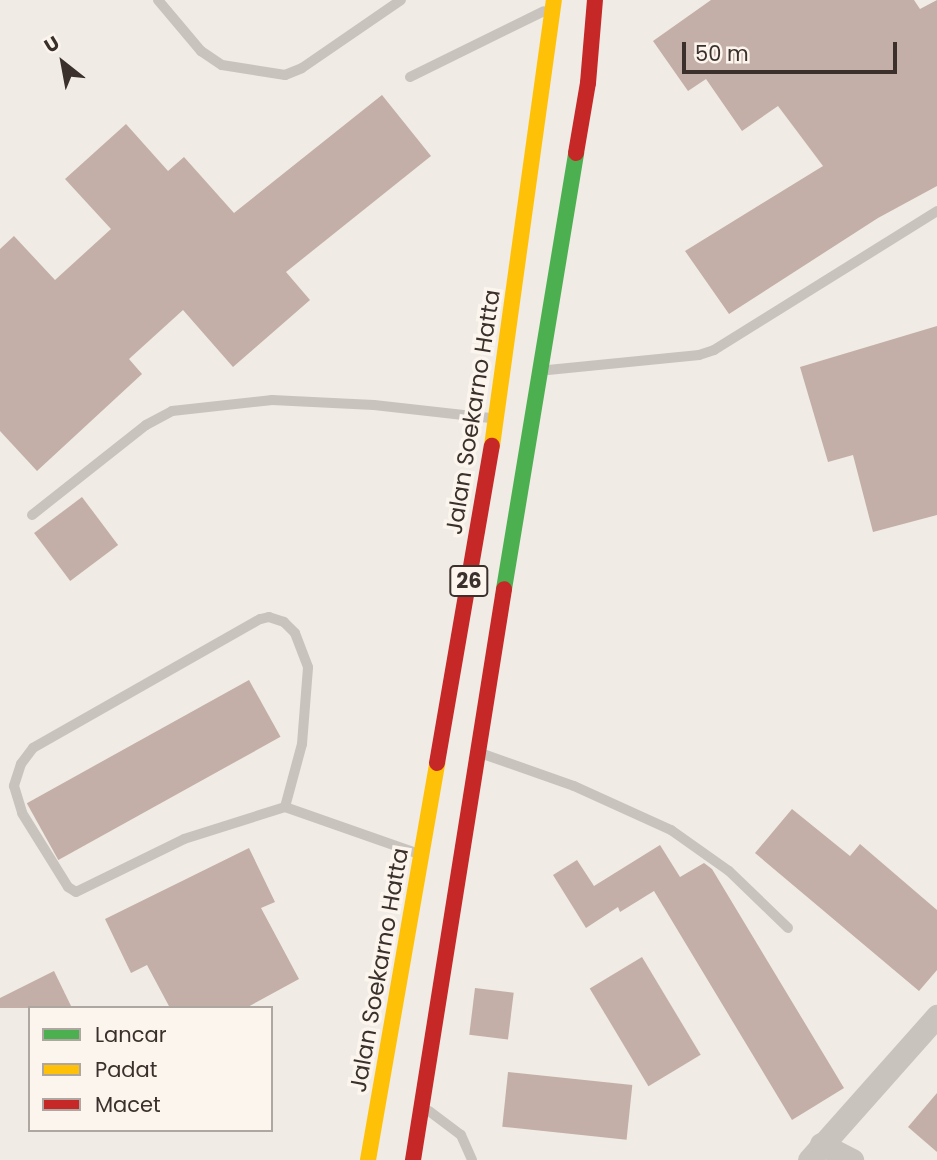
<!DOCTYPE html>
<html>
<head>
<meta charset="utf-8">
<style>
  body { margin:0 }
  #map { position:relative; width:937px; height:1160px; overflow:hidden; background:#f0ebe5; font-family:Poppins,sans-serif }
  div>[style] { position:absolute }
  .building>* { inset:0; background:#c3afa7; transform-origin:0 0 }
  .lane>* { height:10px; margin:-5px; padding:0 5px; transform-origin:5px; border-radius:5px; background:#c9c3be }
  .street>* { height:23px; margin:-11.5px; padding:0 11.5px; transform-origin:11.5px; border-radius:11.5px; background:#c9c3be }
  .fast>* { height:16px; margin:-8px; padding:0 8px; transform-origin:8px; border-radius:8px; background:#4caf50 }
  .slow>* { height:16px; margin:-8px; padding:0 8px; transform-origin:8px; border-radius:8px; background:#ffc107 }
  .jam>* { height:16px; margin:-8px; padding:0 8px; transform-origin:8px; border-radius:8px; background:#c62828 }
  span { translate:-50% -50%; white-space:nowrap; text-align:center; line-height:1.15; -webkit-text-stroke:7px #fbf5ee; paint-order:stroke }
  .shield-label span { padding:2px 5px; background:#fbf5ee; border:2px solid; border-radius:5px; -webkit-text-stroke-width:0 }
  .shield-label { font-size:21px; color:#3b302b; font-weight:700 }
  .street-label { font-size:23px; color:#3b302b }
  .legend { position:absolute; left:28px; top:1006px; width:245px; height:126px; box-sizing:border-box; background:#fbf5ee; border:2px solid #aea6a0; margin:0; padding:9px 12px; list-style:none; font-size:21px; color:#3b302b }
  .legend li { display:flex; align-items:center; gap:14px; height:35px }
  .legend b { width:35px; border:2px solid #aea6a0 }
  .north { position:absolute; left:28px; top:28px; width:70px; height:70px; -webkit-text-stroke:5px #fbf5ee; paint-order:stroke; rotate:329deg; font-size:19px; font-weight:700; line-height:28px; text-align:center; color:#3b302b }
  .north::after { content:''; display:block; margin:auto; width:24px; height:32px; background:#3b302b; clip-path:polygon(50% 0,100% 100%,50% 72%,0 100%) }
  .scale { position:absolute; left:682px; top:42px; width:215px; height:32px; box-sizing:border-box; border:4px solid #3b302b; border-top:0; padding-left:9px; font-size:21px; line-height:24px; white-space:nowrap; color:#3b302b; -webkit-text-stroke:5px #fbf5ee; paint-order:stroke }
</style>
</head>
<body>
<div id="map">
  <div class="building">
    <i style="clip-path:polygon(711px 0,914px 0,920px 9px,937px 0,937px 186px,878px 218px,729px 314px,685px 251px,823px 166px,778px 106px,742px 131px,706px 79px,688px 91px,653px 41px)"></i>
    <i style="clip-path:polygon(382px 95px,431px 156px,286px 272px,310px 300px,233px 367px,183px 310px,129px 359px,142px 374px,37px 471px,0 431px,0 249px,14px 236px,55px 280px,111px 229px,65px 179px,126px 124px,168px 171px,184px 157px,234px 213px)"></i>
    <i style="clip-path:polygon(937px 326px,937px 515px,873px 532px,853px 455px,828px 462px,800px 367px)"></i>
    <i style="left:82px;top:497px;width:60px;height:60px;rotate:53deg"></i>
    <i style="left:249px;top:680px;width:65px;height:254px;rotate:61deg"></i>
    <i style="clip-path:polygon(792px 809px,850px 856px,860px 844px,937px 910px,937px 970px,919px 991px,755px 853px)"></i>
    <i style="clip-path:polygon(660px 845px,680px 877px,704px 863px,712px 869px,844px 1088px,792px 1120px,654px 891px,620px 912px,618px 907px,586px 928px,553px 875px,577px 860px,594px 886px)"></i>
    <i style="clip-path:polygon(249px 848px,275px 902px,261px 908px,299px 979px,246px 1008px,170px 1008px,147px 965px,131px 973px,105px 919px)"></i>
    <i style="left:642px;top:957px;width:114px;height:61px;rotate:59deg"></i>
    <i style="clip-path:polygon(54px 971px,72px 1008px,0 1008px,0 998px)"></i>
    <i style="left:475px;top:988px;width:39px;height:47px;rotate:7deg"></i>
    <i style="left:508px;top:1072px;width:125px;height:55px;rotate:6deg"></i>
    <i style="clip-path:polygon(937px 1093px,937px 1152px,908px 1127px)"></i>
  </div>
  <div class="lane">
    <i style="left:158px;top:0;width:67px;rotate:49.9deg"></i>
    <i style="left:201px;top:51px;width:25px;rotate:34deg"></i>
    <i style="left:222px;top:65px;width:64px;rotate:9deg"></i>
    <i style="left:285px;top:75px;width:18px;rotate:-22deg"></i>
    <i style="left:302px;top:68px;width:120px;rotate:-34.5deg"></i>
    <i style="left:410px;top:77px;width:149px;rotate:-26.2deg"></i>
    <i style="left:548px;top:370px;width:152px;rotate:-5.7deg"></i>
    <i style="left:699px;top:355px;width:16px;rotate:-18deg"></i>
    <i style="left:714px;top:350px;width:263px;rotate:-31.9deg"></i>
    <i style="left:32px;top:515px;width:145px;rotate:-38.3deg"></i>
    <i style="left:146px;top:425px;width:30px;rotate:-28deg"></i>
    <i style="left:172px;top:411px;width:101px;rotate:-6.3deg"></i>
    <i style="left:272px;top:400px;width:102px;rotate:2.8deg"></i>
    <i style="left:374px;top:405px;width:117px;rotate:6.4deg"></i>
    <i style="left:483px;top:754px;width:96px;rotate:19.4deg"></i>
    <i style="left:574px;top:786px;width:107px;rotate:24.4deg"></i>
    <i style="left:671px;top:830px;width:71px;rotate:35.3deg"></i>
    <i style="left:729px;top:871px;width:82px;rotate:44deg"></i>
    <i style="left:285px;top:807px;width:65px;rotate:-74.9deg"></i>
    <i style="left:302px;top:744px;width:77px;rotate:-85.5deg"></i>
    <i style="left:308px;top:667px;width:36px;rotate:-111deg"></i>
    <i style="left:295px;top:633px;width:16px;rotate:-135deg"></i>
    <i style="left:284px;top:622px;width:16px;rotate:-162deg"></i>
    <i style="left:269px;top:617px;width:9px;rotate:167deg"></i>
    <i style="left:260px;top:619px;width:261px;rotate:150.4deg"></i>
    <i style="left:33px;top:748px;width:20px;rotate:127deg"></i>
    <i style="left:21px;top:764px;width:23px;rotate:108deg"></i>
    <i style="left:14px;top:786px;width:28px;rotate:73deg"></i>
    <i style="left:22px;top:813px;width:87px;rotate:58.1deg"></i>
    <i style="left:68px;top:887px;width:9px;rotate:32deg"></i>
    <i style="left:76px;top:892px;width:120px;rotate:-26.1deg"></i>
    <i style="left:184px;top:839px;width:106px;rotate:-17.6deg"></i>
    <i style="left:285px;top:807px;width:139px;rotate:19.3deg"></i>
    <i style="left:429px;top:1111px;width:40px;rotate:37deg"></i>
    <i style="left:461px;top:1135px;width:27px;rotate:66deg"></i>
  </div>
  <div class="street">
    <i style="left:821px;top:1144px;width:35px;rotate:27deg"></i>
    <i style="left:809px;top:1160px;width:193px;rotate:-48.4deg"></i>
  </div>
  <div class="fast">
    <i style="left:504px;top:589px;width:442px;rotate:-80.6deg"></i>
  </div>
  <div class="slow">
    <i style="left:492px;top:446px;width:450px;rotate:-82.1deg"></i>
    <i style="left:368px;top:1160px;width:403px;rotate:-80.1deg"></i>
  </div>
  <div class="jam">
    <i style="left:576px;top:153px;width:71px;rotate:-80.3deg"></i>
    <i style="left:588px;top:83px;width:83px;rotate:-85.2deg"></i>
    <i style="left:437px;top:763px;width:322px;rotate:-80.2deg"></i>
    <i style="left:413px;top:1160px;width:578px;rotate:-80.94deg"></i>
  </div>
  <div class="shield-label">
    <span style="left:469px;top:581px">26</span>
  </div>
  <div class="street-label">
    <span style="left:473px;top:412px;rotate:-81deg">Jalan Soekarno Hatta</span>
    <span style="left:379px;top:970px;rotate:-80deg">Jalan Soekarno Hatta</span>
  </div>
  <ul class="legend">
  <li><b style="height:9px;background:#4caf50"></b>Lancar</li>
  <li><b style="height:9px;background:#ffc107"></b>Padat</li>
  <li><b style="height:9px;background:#c62828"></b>Macet</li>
  </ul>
  <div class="north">U</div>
  <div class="scale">50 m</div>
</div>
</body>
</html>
